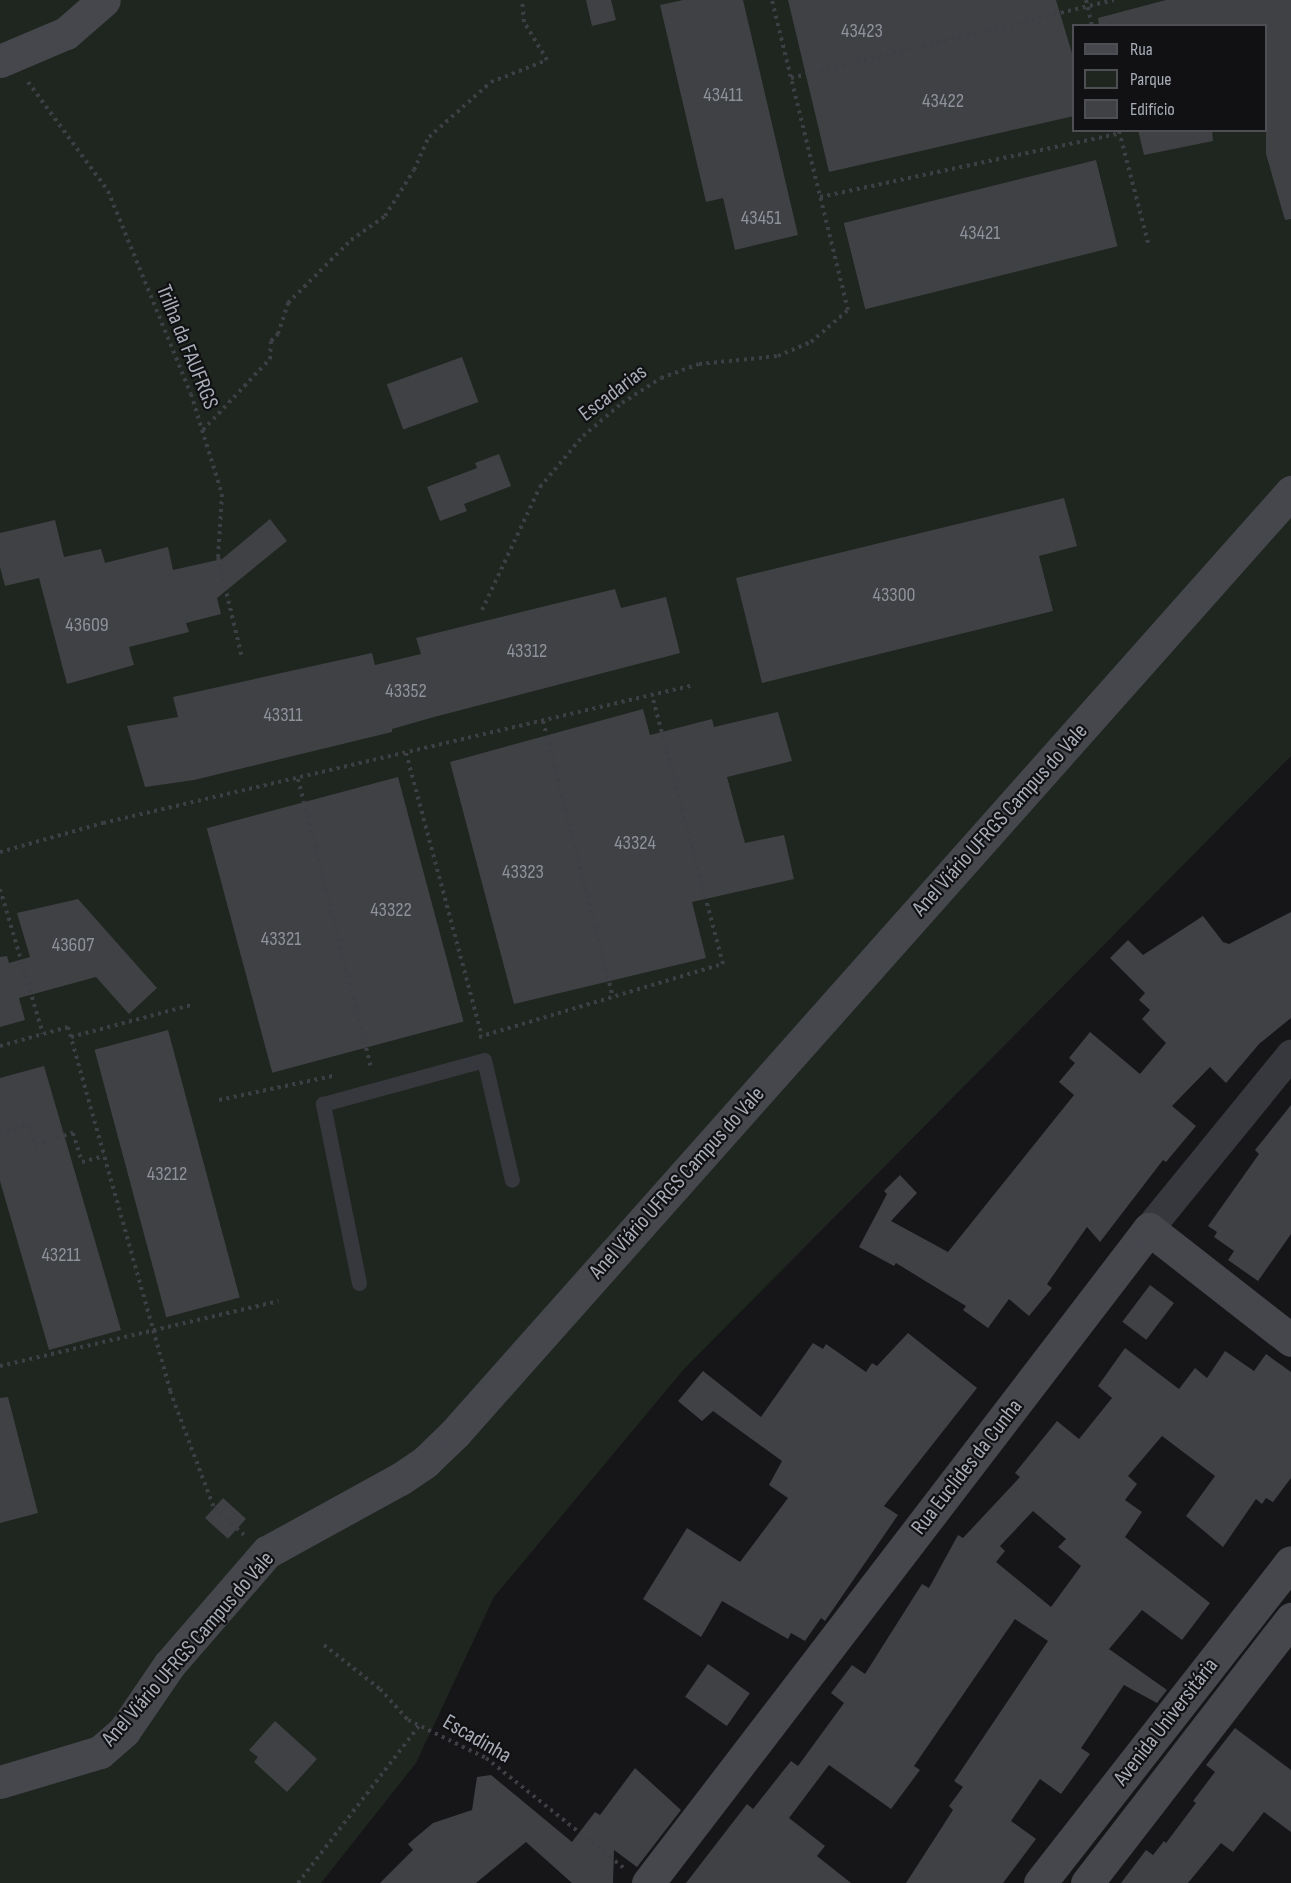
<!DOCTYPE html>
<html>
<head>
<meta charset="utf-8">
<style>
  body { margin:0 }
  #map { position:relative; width:1291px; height:1883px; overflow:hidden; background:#161618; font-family:"Sofia Sans Condensed",sans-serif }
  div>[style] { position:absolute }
  .green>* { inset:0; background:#1e261f }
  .building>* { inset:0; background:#404145; transform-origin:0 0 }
  .path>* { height:4px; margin-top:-2px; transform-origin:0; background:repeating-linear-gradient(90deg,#3d3f44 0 3px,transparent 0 7.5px) }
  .lane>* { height:15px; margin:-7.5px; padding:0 7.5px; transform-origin:7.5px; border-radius:7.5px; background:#37383d }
  .street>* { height:30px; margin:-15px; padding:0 15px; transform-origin:15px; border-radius:15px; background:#37383d }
  .secondary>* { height:33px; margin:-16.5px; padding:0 16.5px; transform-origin:16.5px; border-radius:16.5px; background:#45474d }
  span { translate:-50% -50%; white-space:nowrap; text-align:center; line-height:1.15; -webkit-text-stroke:4.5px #111113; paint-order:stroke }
  .number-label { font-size:20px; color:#8e929b }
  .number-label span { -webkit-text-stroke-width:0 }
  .street-label { font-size:22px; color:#a8adb8 }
  .legend { position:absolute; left:1072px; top:24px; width:195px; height:108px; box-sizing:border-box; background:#111113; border:2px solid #4d4f55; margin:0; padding:8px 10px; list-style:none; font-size:18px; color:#a8adb8 }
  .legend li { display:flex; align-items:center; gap:12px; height:30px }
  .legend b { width:30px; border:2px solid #4d4f55 }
</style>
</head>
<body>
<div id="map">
  <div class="green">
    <i style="clip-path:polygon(evenodd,0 0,1291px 0,1291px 756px,684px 1369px,494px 1597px,416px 1763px,321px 1883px,0 1883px,0 0,1074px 26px,1266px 26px,1266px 130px,1074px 130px,1074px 26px)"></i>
  </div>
  <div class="building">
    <i style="clip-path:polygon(586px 0,611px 0,616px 20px,592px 26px)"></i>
    <i style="clip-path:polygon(683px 0,743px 0,798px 235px,735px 250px,723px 198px,706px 202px,660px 5px)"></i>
    <i style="clip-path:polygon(788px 0,1056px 0,1074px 60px,1074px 116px,829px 172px)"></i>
    <i style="clip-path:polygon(1166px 0,1291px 0,1291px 219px,1285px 220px,1266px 154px,1266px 26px,1099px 26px,1098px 18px)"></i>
    <i style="clip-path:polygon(1138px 130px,1212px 130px,1213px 141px,1144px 155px)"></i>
    <i style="left:1096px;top:160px;width:89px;height:260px;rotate:76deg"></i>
    <i style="left:462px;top:357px;width:48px;height:80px;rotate:70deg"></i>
    <i style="clip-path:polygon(499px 454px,511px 486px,464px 504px,467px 511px,440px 521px,427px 487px,477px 468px,475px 463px)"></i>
    <i style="clip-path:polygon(1064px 498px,1077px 546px,1039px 556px,1053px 611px,762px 683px,736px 578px)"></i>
    <i style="clip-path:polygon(270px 519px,287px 541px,217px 598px,221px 614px,186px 623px,189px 632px,129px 647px,134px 665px,67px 684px,39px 578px,5px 586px,0 567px,0 533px,55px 520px,64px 557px,101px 549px,105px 563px,168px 547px,173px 570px,222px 559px)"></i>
    <i style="clip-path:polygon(615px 589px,621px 608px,666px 597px,680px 653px,434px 717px,392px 729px,392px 732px,194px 780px,145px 787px,127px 726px,178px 717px,173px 697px,372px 653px,375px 665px,421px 654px,416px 638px)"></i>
    <i style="clip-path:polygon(643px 709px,650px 735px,712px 719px,714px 727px,778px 712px,792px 761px,727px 777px,745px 843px,784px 835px,794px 879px,692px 902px,706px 958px,514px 1004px,450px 762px)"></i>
    <i style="left:398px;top:777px;width:253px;height:198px;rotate:75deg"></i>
    <i style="clip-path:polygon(78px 899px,157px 988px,129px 1014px,96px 977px,19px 998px,25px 1020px,0 1027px,0 957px,7px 956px,9px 963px,30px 957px,17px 913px)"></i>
    <i style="clip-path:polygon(1291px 912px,1291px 1018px,1259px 1044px,1226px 1083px,1210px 1067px,1172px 1106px,1196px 1126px,1166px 1162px,1163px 1160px,1100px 1242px,1087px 1227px,1047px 1284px,1052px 1288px,1029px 1316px,1009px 1299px,988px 1328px,963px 1310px,966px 1306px,896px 1263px,894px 1266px,859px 1247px,887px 1194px,884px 1191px,900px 1175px,917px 1193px,891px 1221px,948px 1252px,1074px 1095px,1059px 1082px,1075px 1063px,1069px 1058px,1090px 1032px,1140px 1074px,1166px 1043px,1142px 1019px,1150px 1010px,1139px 1000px,1145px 993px,1110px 958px,1128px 940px,1143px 955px,1203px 916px,1223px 942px,1229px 944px)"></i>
    <i style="left:168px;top:1030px;width:277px;height:76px;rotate:75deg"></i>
    <i style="clip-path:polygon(44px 1066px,121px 1330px,49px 1350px,0 1181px,0 1078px)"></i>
    <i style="clip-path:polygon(1291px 1105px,1291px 1234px,1258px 1281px,1228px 1260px,1234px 1251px,1214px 1237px,1217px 1232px,1208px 1226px,1259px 1154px,1255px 1150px)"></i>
    <i style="left:1150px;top:1285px;width:30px;height:46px;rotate:37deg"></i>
    <i style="clip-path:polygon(908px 1333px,977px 1388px,884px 1506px,898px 1515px,825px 1621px,821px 1618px,805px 1641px,791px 1633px,788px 1639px,722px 1601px,701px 1637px,643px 1599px,687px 1528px,740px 1562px,788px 1498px,769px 1485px,782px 1461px,713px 1411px,702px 1421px,678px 1401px,703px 1371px,761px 1417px,813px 1343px,823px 1349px,826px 1344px,866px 1372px,872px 1363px,877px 1366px)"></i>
    <i style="clip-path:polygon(evenodd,1125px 1348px,1179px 1389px,1195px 1368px,1207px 1378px,1225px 1351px,1254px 1371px,1266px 1354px,1291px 1372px,1291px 1478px,1273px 1502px,1266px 1498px,1262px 1504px,1256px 1499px,1223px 1547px,1186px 1516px,1215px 1476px,1162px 1436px,1128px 1476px,1137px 1484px,1125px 1500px,1142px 1512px,1125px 1537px,1210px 1603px,1182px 1640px,1142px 1610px,1109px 1649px,1167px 1690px,1157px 1703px,1124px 1685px,1081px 1748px,1090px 1754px,1061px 1794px,1040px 1779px,1011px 1821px,1036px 1839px,1003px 1883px,906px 1883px,953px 1810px,949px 1806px,963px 1787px,954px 1781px,1048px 1641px,1015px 1619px,914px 1766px,920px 1770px,891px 1809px,829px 1765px,789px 1818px,825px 1846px,817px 1856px,851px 1883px,686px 1883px,747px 1804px,753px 1809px,791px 1761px,798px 1766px,844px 1703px,831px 1693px,852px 1665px,865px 1674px,922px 1584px,929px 1588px,958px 1535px,963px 1538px,1020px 1477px,1015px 1473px,1057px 1421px,1079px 1439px,1112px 1398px,1098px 1386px,1125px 1348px,1033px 1511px,1066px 1539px,1058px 1547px,1081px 1566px,1051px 1607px,996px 1562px,1005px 1551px,1000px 1546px,1033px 1511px)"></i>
    <i style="clip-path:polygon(8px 1397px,38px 1513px,0 1523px,0 1398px)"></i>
    <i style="left:223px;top:1498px;width:31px;height:27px;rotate:42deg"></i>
    <i style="left:708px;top:1664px;width:51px;height:40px;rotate:35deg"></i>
    <i style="clip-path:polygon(275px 1721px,317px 1759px,287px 1792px,254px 1762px,258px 1757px,249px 1750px)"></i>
    <i style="clip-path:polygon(1235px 1728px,1291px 1770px,1291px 1832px,1264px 1812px,1233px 1852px,1221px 1843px,1188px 1883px,1121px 1883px,1146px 1850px,1153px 1855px,1164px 1841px,1166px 1843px,1196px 1803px,1193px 1801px,1215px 1772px,1206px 1765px)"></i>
    <i style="clip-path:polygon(635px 1768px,681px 1810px,637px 1867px,614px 1850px,613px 1883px,572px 1883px,526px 1842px,476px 1883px,380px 1883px,413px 1850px,408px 1844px,433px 1823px,472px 1810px,477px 1777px,491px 1775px,572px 1842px,595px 1812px,600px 1815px)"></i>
  </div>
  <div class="path">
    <i style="left:1086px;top:0;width:27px;rotate:77deg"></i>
    <i style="left:791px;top:78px;width:332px;rotate:-13.6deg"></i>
    <i style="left:28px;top:82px;width:135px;rotate:53.7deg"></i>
    <i style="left:108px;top:191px;width:219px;rotate:67.8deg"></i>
    <i style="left:191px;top:394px;width:105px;rotate:72.8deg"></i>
    <i style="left:222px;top:494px;width:63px;rotate:93.6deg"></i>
    <i style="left:218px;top:557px;width:104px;rotate:76.6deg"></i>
    <i style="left:1119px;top:131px;width:119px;rotate:75.4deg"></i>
    <i style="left:820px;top:197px;width:307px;rotate:-12deg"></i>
    <i style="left:203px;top:430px;width:98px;rotate:-46.7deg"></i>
    <i style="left:270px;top:359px;width:18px;rotate:-87deg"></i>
    <i style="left:271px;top:341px;width:10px;rotate:-45deg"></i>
    <i style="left:278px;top:334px;width:33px;rotate:-72deg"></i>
    <i style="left:288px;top:303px;width:89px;rotate:-45deg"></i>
    <i style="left:351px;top:240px;width:42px;rotate:-35.2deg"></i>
    <i style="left:385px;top:216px;width:54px;rotate:-57.8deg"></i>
    <i style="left:414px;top:170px;width:36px;rotate:-66deg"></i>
    <i style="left:429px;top:137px;width:83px;rotate:-41.6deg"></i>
    <i style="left:491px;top:82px;width:60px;rotate:-21.4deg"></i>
    <i style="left:547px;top:60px;width:44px;rotate:-121.2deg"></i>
    <i style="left:524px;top:22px;width:22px;rotate:-95deg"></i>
    <i style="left:482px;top:610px;width:136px;rotate:-64.8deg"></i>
    <i style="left:540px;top:487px;width:67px;rotate:-49.9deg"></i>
    <i style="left:583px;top:436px;width:51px;rotate:-40.2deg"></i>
    <i style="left:622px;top:403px;width:46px;rotate:-32.7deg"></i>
    <i style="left:661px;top:378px;width:40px;rotate:-20.2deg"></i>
    <i style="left:699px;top:364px;width:79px;rotate:-5.8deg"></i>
    <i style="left:778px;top:356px;width:36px;rotate:-23deg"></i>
    <i style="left:811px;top:342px;width:49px;rotate:-40.9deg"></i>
    <i style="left:848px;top:310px;width:319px;rotate:-103.8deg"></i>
    <i style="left:543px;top:721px;width:285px;rotate:75.8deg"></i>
    <i style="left:406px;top:753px;width:293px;rotate:75deg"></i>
    <i style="left:298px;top:779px;width:298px;rotate:75.8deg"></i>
    <i style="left:0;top:852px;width:107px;rotate:-15.7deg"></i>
    <i style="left:103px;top:823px;width:607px;rotate:-13.14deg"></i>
    <i style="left:0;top:889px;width:151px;rotate:73.5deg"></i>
    <i style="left:71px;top:1037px;width:124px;rotate:-14.9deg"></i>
    <i style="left:479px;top:1037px;width:255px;rotate:-16.7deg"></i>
    <i style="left:723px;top:964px;width:278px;rotate:-104.8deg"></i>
    <i style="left:0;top:1046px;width:71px;rotate:-15.6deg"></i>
    <i style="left:68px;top:1027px;width:378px;rotate:74.3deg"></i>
    <i style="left:170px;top:1391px;width:125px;rotate:69.4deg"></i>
    <i style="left:214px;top:1508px;width:40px;rotate:42deg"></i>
    <i style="left:219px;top:1100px;width:116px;rotate:-11.9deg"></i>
    <i style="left:0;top:1133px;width:30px;rotate:-17deg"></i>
    <i style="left:29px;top:1124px;width:22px;rotate:74deg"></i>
    <i style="left:35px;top:1145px;width:40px;rotate:-18deg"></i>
    <i style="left:73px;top:1133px;width:30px;rotate:73deg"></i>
    <i style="left:82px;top:1162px;width:23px;rotate:-15deg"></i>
    <i style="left:0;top:1366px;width:286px;rotate:-13.1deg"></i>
    <i style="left:324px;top:1645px;width:71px;rotate:38.2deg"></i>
    <i style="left:380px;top:1689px;width:42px;rotate:47.9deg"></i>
    <i style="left:408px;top:1720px;width:87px;rotate:26deg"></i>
    <i style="left:486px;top:1758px;width:176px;rotate:38.6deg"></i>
    <i style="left:298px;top:1883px;width:198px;rotate:-52.4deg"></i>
  </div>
  <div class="lane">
    <i style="left:359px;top:1283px;width:183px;rotate:-101.4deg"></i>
    <i style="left:323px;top:1104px;width:167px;rotate:-15.3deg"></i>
    <i style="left:484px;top:1060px;width:123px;rotate:76.9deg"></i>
  </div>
  <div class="street">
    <i style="left:1149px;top:1229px;width:225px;rotate:-50.8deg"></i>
  </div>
  <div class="secondary">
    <i style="left:0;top:61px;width:72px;rotate:-23deg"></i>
    <i style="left:66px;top:33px;width:50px;rotate:-41deg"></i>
    <i style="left:0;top:1782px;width:104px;rotate:-16.7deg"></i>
    <i style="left:100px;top:1752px;width:32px;rotate:-41deg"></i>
    <i style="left:124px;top:1731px;width:80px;rotate:-55.7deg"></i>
    <i style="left:169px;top:1665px;width:150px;rotate:-49.1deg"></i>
    <i style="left:267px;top:1552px;width:152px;rotate:-28.8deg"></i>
    <i style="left:400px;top:1479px;width:30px;rotate:-34deg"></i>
    <i style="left:425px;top:1462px;width:42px;rotate:-44deg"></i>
    <i style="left:455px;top:1433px;width:1259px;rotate:-48.38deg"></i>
    <i style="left:648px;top:1883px;width:824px;rotate:-52.55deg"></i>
    <i style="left:1149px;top:1229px;width:180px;rotate:38deg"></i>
    <i style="left:1040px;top:1883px;width:407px;rotate:-52deg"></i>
    <i style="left:1087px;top:1883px;width:334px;rotate:-52.3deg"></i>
  </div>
  <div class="number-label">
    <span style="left:862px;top:31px">43423</span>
    <span style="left:723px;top:95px">43411</span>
    <span style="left:943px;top:101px">43422</span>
    <span style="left:761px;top:218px">43451</span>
    <span style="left:980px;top:233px">43421</span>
    <span style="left:894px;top:595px">43300</span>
    <span style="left:87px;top:625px">43609</span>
    <span style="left:527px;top:651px">43312</span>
    <span style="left:406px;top:691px">43352</span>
    <span style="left:283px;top:715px">43311</span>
    <span style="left:635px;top:843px">43324</span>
    <span style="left:523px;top:872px">43323</span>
    <span style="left:391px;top:910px">43322</span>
    <span style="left:281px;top:939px">43321</span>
    <span style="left:73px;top:945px">43607</span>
    <span style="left:167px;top:1174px">43212</span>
    <span style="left:61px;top:1255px">43211</span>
  </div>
  <div class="street-label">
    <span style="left:187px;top:347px;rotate:68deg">Trilha da FAUFRGS</span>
    <span style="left:613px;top:393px;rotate:-37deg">Escadarias</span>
    <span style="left:1000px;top:820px;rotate:-48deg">Anel Viário UFRGS Campus do Vale</span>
    <span style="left:677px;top:1183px;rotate:-48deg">Anel Viário UFRGS Campus do Vale</span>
    <span style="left:967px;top:1467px;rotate:-52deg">Rua Euclides da Cunha</span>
    <span style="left:188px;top:1649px;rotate:-49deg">Anel Viário UFRGS Campus do Vale</span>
    <span style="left:1166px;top:1722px;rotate:-52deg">Avenida Universitária</span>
    <span style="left:477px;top:1739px;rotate:30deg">Escadinha</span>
  </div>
  <ul class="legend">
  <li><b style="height:8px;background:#45474d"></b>Rua</li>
  <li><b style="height:16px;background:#1e261f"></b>Parque</li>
  <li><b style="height:16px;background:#404145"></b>Edifício</li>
  </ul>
</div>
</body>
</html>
